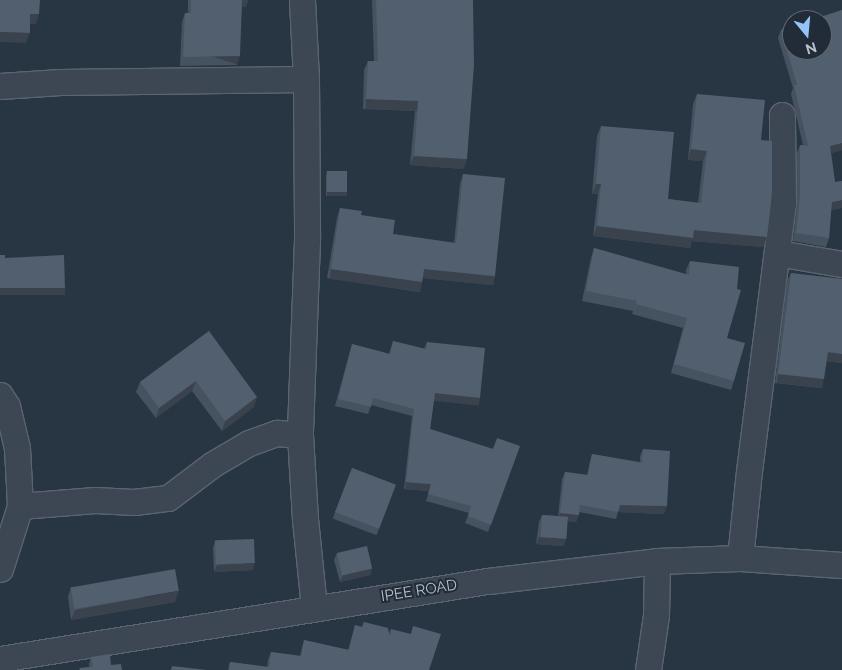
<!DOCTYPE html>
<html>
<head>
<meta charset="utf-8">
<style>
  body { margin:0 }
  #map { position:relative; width:842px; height:670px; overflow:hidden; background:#283643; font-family:Raleway,sans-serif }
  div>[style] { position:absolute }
  .roads { filter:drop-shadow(1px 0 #5a6570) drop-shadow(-1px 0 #5a6570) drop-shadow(0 1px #5a6570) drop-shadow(0 -1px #5a6570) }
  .minor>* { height:25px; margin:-12.5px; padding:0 12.5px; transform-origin:12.5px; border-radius:12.5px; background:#3c4753 }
  .wall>* { inset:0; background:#46525f; transform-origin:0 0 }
  .shaded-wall>* { inset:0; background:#39424d; transform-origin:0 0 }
  .building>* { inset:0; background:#515f6e; transform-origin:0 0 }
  span { translate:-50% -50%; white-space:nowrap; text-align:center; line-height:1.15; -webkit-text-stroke:4px #212c38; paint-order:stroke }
  .street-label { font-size:15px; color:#b9c2cc }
  .north { position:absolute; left:782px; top:10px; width:50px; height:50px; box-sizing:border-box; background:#212c38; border:1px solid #5e6873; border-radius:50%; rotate:163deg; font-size:14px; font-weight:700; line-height:20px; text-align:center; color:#b9c2cc }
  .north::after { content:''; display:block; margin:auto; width:18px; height:22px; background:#94c3f7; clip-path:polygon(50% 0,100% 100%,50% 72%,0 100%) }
</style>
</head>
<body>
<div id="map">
  <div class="roads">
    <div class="minor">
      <i style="left:302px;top:0;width:79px;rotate:87.1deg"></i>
      <i style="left:306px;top:79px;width:161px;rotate:89.6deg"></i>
      <i style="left:307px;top:240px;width:195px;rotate:92.1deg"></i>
      <i style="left:300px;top:435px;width:84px;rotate:86.6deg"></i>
      <i style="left:305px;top:519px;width:88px;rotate:84.2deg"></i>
      <i style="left:0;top:86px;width:60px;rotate:-3.8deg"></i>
      <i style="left:60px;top:82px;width:246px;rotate:-0.7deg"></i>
      <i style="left:777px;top:253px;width:66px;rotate:9.6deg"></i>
      <i style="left:0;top:395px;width:13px;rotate:58deg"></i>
      <i style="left:7px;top:406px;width:43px;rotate:76.6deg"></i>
      <i style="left:17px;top:448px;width:58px;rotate:87deg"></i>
      <i style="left:20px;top:506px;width:66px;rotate:107.6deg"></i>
      <i style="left:20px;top:506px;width:75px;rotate:-4.6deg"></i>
      <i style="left:95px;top:500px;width:39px;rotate:3deg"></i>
      <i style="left:134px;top:502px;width:34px;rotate:-7deg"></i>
      <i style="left:168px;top:498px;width:56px;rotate:-37.1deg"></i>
      <i style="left:213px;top:464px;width:42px;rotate:-30.3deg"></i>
      <i style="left:249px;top:443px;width:30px;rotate:-20deg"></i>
      <i style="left:277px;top:433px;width:23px;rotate:5deg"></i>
      <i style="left:740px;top:558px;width:87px;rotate:-84.1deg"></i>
      <i style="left:749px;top:471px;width:270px;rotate:-82.8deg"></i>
      <i style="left:783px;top:203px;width:88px;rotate:-90.7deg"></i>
      <i style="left:0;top:659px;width:494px;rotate:-9.1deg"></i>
      <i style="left:488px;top:581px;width:170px;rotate:-6.7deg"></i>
      <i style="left:657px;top:561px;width:83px;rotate:-2.1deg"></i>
      <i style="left:740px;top:558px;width:102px;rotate:3.9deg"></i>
      <i style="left:648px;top:670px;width:56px;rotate:-81.7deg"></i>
      <i style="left:656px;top:615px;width:54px;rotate:-88.9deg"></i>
    </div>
  </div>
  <div class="wall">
    <i style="clip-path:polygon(188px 0,248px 0,246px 7px,242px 7px,237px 65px,180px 66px,182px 22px,185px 13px,188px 13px)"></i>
    <i style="clip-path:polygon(372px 0,473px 0,464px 169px,410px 165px,415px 111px,363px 109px,364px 70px,368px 61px,374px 61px)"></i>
    <i style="clip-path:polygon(842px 10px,842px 150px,831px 153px,835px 182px,842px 181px,842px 208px,831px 210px,829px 238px,826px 247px,793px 241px,797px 203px,797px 153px,800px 145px,803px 145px,791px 94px,793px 88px,778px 38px,781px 30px)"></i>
    <i style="clip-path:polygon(697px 94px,761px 140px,763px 247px,692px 241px,690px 248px,593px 236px,598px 194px,592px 194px,597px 136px,601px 126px,668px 199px,698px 203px,703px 161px,688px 160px,693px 104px)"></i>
    <i style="clip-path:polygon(327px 171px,346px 196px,326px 196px,326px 175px)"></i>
    <i style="clip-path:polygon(463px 174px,495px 276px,492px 285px,423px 278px,419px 292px,327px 278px,337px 218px,340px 208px,361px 215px,393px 234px,454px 243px,460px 184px)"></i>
    <i style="clip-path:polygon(594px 248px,686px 274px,686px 270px,690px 261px,727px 338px,734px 381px,731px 390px,671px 373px,683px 328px,632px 314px,633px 311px,582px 301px,591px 258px)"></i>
    <i style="clip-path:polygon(791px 273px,842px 279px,842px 363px,826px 361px,821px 388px,775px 383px,787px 282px)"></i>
    <i style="clip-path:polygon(209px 331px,254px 407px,222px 431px,192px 391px,156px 418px,136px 392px,140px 382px)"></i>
    <i style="clip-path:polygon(393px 341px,424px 349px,427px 342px,477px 405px,434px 400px,430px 429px,493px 449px,520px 446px,488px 532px,465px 523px,469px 513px,426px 501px,429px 491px,404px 489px,412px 416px,371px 405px,368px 414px,335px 406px,352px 344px,389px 354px)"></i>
    <i style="clip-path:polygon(643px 449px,664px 514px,618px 512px,616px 519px,579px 512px,576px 522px,567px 521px,566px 539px,563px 546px,536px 544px,539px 522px,542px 515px,558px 516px,562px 479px,565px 472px,587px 475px,590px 461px,592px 454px,640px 462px,640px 456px)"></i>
    <i style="left:352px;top:468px;width:47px;height:54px;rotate:21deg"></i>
    <i style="clip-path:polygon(215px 541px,253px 570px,214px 572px,213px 548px)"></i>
    <i style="clip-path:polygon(337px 553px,372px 568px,370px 575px,340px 582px,334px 560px)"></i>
    <i style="clip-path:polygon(71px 587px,175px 602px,71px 620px,68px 597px)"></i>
    <i style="clip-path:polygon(364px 622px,389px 634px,391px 629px,429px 670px,228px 670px,230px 662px,267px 667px,268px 660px,271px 652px,300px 656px,304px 640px,348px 650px,355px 625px,362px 627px)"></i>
    <i style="clip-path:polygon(91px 657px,111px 665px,122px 670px,79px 670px,80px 668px,89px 667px,89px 664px)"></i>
  </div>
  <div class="shaded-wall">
    <i style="clip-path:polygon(242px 0,248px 0,246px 7px,239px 7px)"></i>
    <i style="clip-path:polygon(30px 14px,39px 14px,36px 24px,26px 24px)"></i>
    <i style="clip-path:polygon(0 32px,30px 33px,26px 43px,0 42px)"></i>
    <i style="left:240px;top:56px;width:9px;height:57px;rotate:108deg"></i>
    <i style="left:366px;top:99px;width:52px;height:10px;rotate:2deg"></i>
    <i style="clip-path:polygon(842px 143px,842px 150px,827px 154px,830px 146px)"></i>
    <i style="clip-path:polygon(691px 149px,707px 151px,703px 161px,688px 160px)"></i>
    <i style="clip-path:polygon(414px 156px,467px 159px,464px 169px,410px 165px)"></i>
    <i style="clip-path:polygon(596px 184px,601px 184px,598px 194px,592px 194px)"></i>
    <i style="left:327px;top:192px;width:20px;height:4px"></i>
    <i style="clip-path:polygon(842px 200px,842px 208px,829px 210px,832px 202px)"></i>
    <i style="clip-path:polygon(597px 226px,694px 230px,767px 237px,763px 247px,692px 241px,690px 248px,593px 236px)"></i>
    <i style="left:331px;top:269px;width:92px;height:10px;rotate:8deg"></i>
    <i style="left:424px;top:269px;width:71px;height:9px;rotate:6deg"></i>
    <i style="left:0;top:288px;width:65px;height:7px"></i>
    <i style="clip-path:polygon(828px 352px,842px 354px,842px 363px,824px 361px)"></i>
    <i style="left:778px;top:374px;width:46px;height:9px;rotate:6deg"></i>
    <i style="clip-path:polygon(196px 381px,192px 391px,156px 418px,159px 408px)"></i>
    <i style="left:435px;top:393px;width:45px;height:8px;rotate:6deg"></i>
    <i style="clip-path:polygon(257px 397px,254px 407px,222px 431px,225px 421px)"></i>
    <i style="left:406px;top:482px;width:25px;height:7px;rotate:5deg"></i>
    <i style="clip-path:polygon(620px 505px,667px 506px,664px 514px,617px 512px)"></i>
    <i style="clip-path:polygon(560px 513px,579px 515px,576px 522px,557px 520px)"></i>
    <i style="clip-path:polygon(539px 537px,566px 539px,563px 546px,536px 544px)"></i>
    <i style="clip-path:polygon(255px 563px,253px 570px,214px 572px,217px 565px)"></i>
    <i style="clip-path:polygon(372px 568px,370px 575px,340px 582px,343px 575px)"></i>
    <i style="clip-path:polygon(179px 591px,175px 602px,71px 620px,75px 610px)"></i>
  </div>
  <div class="building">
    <i style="clip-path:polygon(0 0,40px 0,39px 14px,30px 14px,30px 33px,0 32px)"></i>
    <i style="clip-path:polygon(191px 0,242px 0,240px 56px,183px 57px,185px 13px,191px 13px)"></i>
    <i style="clip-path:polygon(376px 0,473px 0,474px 65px,467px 159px,414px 156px,418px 101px,366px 99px,368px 61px,378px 61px)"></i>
    <i style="clip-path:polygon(842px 10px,842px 143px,830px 146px,835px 182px,842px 181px,842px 200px,832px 202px,829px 238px,796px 233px,800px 195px,800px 145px,808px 146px,794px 85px,797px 85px,781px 30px,792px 26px,792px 50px,822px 50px,822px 20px,812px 20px)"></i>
    <i style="clip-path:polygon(697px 94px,765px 100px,761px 140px,772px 141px,772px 192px,767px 237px,694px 230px,693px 238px,597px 226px,601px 184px,596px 184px,601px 126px,674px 132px,668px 199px,701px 203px,707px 151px,691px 149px)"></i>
    <i style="left:327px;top:171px;width:20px;height:21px"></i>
    <i style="clip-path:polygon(463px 174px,505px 178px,495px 276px,424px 269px,422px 282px,331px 269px,340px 208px,362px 211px,361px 215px,395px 220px,393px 234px,456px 243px)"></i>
    <i style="clip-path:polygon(594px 248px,689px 275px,690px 261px,739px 267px,737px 289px,741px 290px,727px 338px,745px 343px,734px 381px,674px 364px,687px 318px,636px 304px,637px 301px,586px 291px)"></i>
    <i style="clip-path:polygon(0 255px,5px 255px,5px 258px,64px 255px,65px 288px,0 288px)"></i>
    <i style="clip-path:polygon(791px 273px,842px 279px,842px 354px,828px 352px,824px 379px,778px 374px)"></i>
    <i style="clip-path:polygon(209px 331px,257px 397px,225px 421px,196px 381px,159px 408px,140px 382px)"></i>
    <i style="clip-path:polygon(393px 341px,426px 349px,427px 342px,485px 348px,480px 398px,435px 393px,430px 429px,493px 449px,497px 438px,520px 446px,491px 525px,468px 516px,471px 506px,428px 494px,431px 484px,406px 482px,414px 409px,373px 398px,371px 407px,338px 399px,352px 344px,390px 354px)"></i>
    <i style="clip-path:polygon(643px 449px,670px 451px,667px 506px,620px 505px,618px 512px,580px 505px,579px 515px,560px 513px,565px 472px,588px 475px,592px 454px,642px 463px)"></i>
    <i style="left:352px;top:468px;width:47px;height:47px;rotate:21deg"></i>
    <i style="left:542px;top:515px;width:26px;height:22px;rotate:4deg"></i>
    <i style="left:254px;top:539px;width:24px;height:39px;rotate:88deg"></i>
    <i style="left:367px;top:546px;width:23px;height:31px;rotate:77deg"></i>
    <i style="left:175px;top:569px;width:22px;height:106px;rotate:80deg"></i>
    <i style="clip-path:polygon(364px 622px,388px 628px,390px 637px,391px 629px,411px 634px,413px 626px,441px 634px,429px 670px,229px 670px,230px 662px,269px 667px,271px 652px,301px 656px,304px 640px,349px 650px,355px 625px,362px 627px)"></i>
    <i style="clip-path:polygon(110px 654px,111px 665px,121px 664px,122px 670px,80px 670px,80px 668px,93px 667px,91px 657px)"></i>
    <i style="clip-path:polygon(172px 666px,207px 670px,171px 670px)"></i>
  </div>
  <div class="street-label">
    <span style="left:419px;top:591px;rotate:-9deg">IPEE ROAD</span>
  </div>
  <div class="north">N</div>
</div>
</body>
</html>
